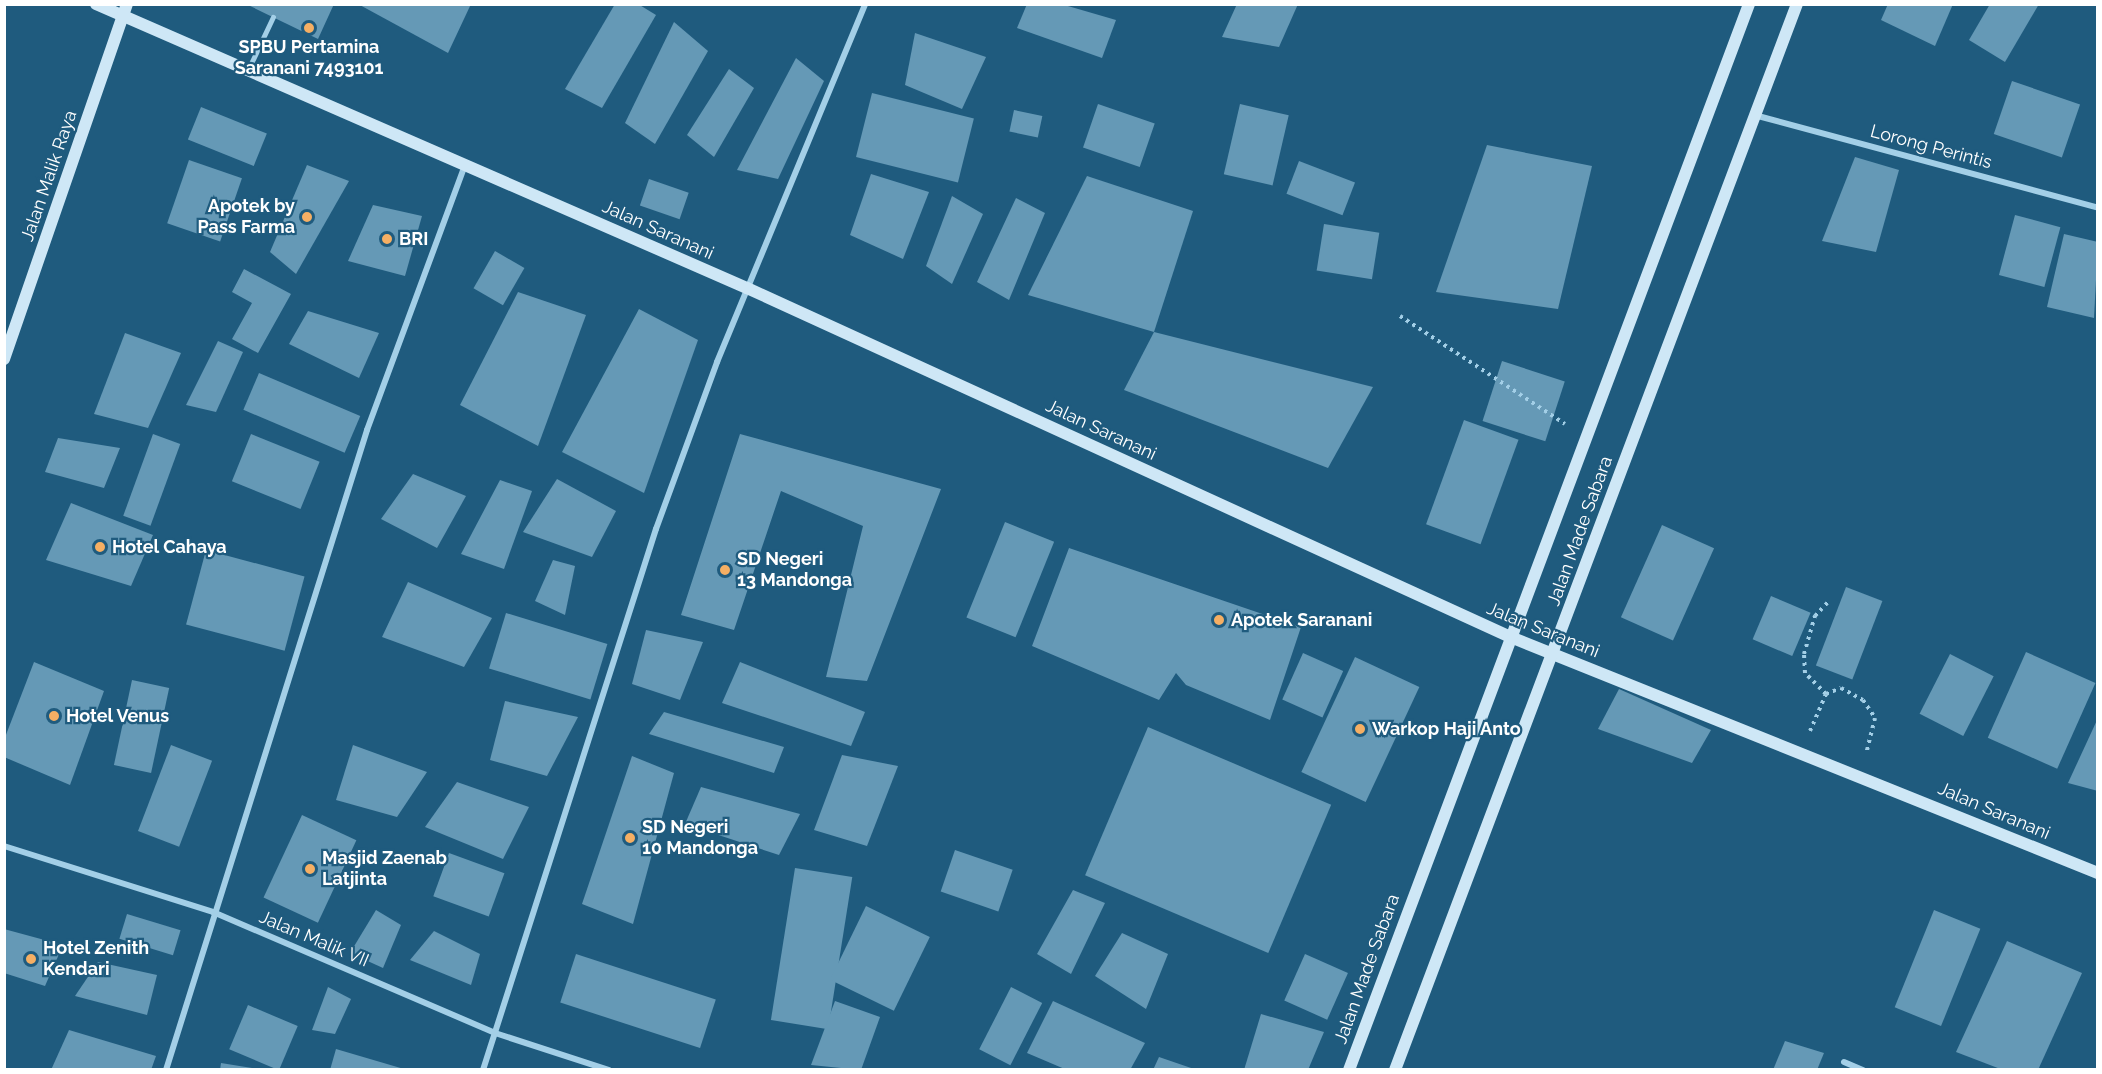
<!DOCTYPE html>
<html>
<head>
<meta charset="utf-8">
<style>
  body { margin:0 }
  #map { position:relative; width:2102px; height:1074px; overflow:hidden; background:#1f5b7e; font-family:Raleway,sans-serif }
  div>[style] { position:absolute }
  .building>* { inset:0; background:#6599b6; transform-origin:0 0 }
  .path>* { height:4px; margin-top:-2px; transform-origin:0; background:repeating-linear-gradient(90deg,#a3cfe7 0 3px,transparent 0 7.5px) }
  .lane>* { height:4.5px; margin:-2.25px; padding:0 2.25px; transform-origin:2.25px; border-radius:2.25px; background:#a3cfe7 }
  .street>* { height:6px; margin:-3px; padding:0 3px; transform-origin:3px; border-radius:3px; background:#a3cfe7 }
  .secondary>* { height:12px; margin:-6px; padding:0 6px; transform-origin:6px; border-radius:6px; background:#cee7f6 }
  .dots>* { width:16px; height:16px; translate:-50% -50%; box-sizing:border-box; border:3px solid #1f5b7e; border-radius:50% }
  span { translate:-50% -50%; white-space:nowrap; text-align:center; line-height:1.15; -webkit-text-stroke:4.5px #1f5b7e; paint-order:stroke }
  .poi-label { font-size:18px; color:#fff; font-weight:700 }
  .right { translate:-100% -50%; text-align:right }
  .left { translate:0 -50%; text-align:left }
  .street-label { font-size:18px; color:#fff }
  .frame { position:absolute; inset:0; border:6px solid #fff; pointer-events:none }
</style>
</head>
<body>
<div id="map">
  <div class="building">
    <i style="clip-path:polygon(246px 4px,334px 4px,318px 39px)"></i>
    <i style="clip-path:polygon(358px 4px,471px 4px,448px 53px)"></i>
    <i style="clip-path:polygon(615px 4px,638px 4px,656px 15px,602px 108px,565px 89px)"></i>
    <i style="clip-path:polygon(1027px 4px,1061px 4px,1116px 20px,1102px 58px,1017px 28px)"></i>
    <i style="clip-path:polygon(1237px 4px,1298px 4px,1279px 47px,1222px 37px)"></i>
    <i style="clip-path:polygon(1888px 4px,1953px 4px,1935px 46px,1881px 20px)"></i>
    <i style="clip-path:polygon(1990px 4px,2039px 4px,2005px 62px,1969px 40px)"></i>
    <i style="clip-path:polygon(674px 22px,708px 51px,655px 144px,625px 123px)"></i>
    <i style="clip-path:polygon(915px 33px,986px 57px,962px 109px,905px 85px)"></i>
    <i style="clip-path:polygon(796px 58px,824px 81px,778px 179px,737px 170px)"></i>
    <i style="clip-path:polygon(729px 69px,754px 88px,714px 157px,687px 135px)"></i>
    <i style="left:2012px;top:81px;width:72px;height:56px;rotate:19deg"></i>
    <i style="left:872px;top:93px;width:105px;height:66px;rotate:14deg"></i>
    <i style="left:1098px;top:104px;width:60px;height:46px;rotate:19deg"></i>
    <i style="left:1240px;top:104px;width:50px;height:72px;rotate:13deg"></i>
    <i style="left:201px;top:107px;width:71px;height:35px;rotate:22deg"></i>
    <i style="left:1014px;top:110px;width:29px;height:22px;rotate:12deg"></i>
    <i style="clip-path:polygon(1487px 145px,1592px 166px,1558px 309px,1436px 292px)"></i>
    <i style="clip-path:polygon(1855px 157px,1899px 170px,1876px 252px,1822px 241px)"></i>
    <i style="left:189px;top:160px;width:56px;height:67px;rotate:19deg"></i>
    <i style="left:1299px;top:161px;width:60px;height:35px;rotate:21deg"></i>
    <i style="clip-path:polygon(307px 165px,349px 181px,296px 274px,270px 252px)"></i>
    <i style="clip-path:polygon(871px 174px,929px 192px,903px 259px,850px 235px)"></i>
    <i style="clip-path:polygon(1087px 176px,1193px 211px,1154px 332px,1028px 295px)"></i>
    <i style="left:649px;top:179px;width:42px;height:28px;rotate:19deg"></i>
    <i style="clip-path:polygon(952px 196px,983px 214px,952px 284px,926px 266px)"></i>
    <i style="clip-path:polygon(1016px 198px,1045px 213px,1009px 300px,977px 282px)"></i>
    <i style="clip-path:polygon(373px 205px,422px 216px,405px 276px,348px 261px)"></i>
    <i style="left:2015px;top:215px;width:47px;height:62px;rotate:15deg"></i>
    <i style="left:1324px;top:224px;width:56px;height:47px;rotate:9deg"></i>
    <i style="clip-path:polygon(2064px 234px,2098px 242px,2094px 318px,2047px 307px)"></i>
    <i style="left:495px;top:251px;width:34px;height:43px;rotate:30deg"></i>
    <i style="clip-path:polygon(244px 269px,291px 294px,258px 353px,232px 339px,252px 303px,232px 292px)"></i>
    <i style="clip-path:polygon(518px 292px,586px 315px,538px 446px,460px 405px)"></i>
    <i style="clip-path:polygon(639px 309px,698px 340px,644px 493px,562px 452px)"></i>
    <i style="clip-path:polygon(308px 311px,379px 333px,359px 378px,289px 344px)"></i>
    <i style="clip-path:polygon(1154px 332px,1373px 387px,1328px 468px,1124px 390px)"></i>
    <i style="clip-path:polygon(125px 333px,181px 353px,148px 428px,94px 414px)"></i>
    <i style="clip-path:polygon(218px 341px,243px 352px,216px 412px,186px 405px)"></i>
    <i style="left:1502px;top:361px;width:66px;height:63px;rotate:18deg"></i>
    <i style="left:259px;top:373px;width:110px;height:40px;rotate:23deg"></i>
    <i style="left:1464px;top:420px;width:58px;height:111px;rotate:20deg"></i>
    <i style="left:153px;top:434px;width:29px;height:87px;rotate:20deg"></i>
    <i style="left:251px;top:434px;width:74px;height:51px;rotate:22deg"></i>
    <i style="clip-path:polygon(740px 434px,941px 489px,867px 681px,826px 677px,863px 526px,781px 491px,734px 630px,681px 615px)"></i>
    <i style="clip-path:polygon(58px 438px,120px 448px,104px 488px,45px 472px)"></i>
    <i style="clip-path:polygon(413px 474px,466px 496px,437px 548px,381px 519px)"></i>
    <i style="clip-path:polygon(557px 479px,616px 511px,592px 557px,523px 532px)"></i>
    <i style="clip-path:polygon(500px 480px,532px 491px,504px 569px,461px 554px)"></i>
    <i style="clip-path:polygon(71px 503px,153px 535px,131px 586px,46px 560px)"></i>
    <i style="left:1005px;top:522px;width:53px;height:103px;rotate:22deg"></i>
    <i style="left:1662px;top:525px;width:57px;height:101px;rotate:24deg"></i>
    <i style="clip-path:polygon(1069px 548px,1301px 627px,1270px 720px,1186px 685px,1176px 673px,1159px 700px,1032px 646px)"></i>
    <i style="left:206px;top:550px;width:102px;height:77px;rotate:15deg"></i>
    <i style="clip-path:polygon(553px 560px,575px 566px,565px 615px,535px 601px)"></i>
    <i style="clip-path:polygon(408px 582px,492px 618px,464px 667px,382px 637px)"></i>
    <i style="left:1846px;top:587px;width:39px;height:84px;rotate:21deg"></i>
    <i style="left:1771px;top:596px;width:43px;height:47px;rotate:23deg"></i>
    <i style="left:506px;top:613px;width:106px;height:58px;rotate:17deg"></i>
    <i style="clip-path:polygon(646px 630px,703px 642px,680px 700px,632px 684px)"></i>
    <i style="left:2026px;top:652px;width:76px;height:94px;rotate:24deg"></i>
    <i style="left:1303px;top:653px;width:44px;height:51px;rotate:24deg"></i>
    <i style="left:1950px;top:654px;width:49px;height:67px;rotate:27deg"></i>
    <i style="left:1355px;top:657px;width:71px;height:127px;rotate:25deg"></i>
    <i style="clip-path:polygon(34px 662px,104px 691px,70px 785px,4px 757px,4px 740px)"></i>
    <i style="clip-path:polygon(740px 662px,865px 712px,851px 746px,722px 703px)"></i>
    <i style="left:132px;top:680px;width:38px;height:87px;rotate:12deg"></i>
    <i style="clip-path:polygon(1619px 689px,1711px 730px,1692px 763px,1598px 729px)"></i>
    <i style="clip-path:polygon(505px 701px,578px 717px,547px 776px,490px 760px)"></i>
    <i style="clip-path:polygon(664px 712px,784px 747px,774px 773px,649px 734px)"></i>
    <i style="clip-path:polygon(2098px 718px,2098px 791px,2068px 783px)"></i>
    <i style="left:1148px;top:727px;width:199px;height:161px;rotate:23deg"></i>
    <i style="left:171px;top:745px;width:44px;height:92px;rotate:21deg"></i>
    <i style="clip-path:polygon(353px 745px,427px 772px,397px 817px,336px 800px)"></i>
    <i style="clip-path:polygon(842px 755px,898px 766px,867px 846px,814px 830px)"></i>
    <i style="clip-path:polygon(632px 756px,674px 773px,633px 924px,582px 904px)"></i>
    <i style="clip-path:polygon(457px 782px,529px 807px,503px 859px,425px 827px)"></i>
    <i style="clip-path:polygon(701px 787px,800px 814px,779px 855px,685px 824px)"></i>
    <i style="left:302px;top:815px;width:60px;height:91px;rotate:25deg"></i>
    <i style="left:955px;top:850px;width:61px;height:44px;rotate:19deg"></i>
    <i style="left:449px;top:853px;width:59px;height:46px;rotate:20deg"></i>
    <i style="left:795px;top:868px;width:58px;height:154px;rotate:9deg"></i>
    <i style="clip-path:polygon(1073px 890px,1105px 903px,1071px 974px,1037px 954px)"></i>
    <i style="left:866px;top:906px;width:71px;height:82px;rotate:26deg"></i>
    <i style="clip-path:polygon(376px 910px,401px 925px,383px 968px,350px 953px)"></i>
    <i style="left:1934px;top:910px;width:50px;height:105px;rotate:22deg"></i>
    <i style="left:127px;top:914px;width:56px;height:26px;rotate:17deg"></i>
    <i style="clip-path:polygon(4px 929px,63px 945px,45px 986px,4px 973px)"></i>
    <i style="clip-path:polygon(434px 931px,480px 954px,471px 985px,410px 960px)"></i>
    <i style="clip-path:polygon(1122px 933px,1168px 954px,1146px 1009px,1095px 976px)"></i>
    <i style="clip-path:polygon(2007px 941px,2082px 973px,2038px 1070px,2003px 1070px,1956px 1052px)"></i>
    <i style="left:576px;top:954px;width:147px;height:51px;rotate:18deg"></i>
    <i style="left:1305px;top:954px;width:47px;height:51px;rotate:24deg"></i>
    <i style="clip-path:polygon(98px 962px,157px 975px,147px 1015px,75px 996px)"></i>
    <i style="clip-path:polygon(328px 987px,351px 999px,335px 1034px,312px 1030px)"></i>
    <i style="left:1011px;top:987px;width:35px;height:70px;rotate:27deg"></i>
    <i style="clip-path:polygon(835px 1001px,880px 1017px,861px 1070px,811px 1065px)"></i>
    <i style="clip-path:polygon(1053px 1001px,1145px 1043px,1130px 1070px,1067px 1070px,1027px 1053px)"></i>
    <i style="left:248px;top:1005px;width:54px;height:48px;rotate:23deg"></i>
    <i style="clip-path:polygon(1261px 1014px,1324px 1032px,1308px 1070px,1244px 1070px)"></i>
    <i style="clip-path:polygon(69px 1030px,156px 1056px,151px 1070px,51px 1070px)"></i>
    <i style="clip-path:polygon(1785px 1041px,1824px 1053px,1817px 1070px,1773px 1070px)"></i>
    <i style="clip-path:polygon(336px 1049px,404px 1069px,404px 1070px,330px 1070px)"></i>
    <i style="clip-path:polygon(1159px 1057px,1194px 1069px,1194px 1070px,1153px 1070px)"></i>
    <i style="clip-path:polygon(221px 1063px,252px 1068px,251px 1070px,220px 1070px)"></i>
  </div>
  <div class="path">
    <i style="left:1400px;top:316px;width:197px;rotate:33.2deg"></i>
    <i style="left:1826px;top:694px;width:16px;rotate:-22deg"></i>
    <i style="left:1841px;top:688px;width:25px;rotate:29deg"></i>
    <i style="left:1863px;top:700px;width:22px;rotate:56deg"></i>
    <i style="left:1875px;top:718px;width:37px;rotate:104deg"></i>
    <i style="left:1810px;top:731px;width:40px;rotate:-66.6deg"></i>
    <i style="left:1826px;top:694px;width:30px;rotate:-135deg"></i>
    <i style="left:1805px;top:673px;width:19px;rotate:-93deg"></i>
    <i style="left:1804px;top:654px;width:40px;rotate:-74deg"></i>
    <i style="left:1815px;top:616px;width:19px;rotate:-47deg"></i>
  </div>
  <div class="lane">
    <i style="left:249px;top:68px;width:56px;rotate:-64.8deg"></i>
  </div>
  <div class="street">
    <i style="left:1758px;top:116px;width:352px;rotate:15.1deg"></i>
    <i style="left:4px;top:846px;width:219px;rotate:17.5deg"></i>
    <i style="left:213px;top:912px;width:307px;rotate:23.2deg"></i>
    <i style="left:495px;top:1033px;width:120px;rotate:18deg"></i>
    <i style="left:1844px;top:1062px;width:21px;rotate:23deg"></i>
    <i style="left:166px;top:1070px;width:671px;rotate:-72.56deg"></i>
    <i style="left:367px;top:430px;width:283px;rotate:-69.7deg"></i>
    <i style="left:483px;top:1070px;width:568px;rotate:-72.27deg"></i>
    <i style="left:656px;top:529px;width:178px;rotate:-69.9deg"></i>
    <i style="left:717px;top:362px;width:387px;rotate:-67.5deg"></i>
  </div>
  <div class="secondary">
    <i style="left:96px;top:4px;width:710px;rotate:23.57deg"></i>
    <i style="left:747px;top:288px;width:837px;rotate:24.57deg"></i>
    <i style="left:1508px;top:636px;width:636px;rotate:21.89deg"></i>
    <i style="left:4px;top:359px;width:376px;rotate:-70.9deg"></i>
    <i style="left:1349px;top:1070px;width:1139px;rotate:-69.43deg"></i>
    <i style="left:1395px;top:1070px;width:1139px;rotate:-69.34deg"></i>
  </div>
  <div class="dots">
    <i style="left:309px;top:28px;background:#f5af64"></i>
    <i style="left:307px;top:217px;background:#f5af64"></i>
    <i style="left:387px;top:239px;background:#f5af64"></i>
    <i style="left:100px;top:547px;background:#f5af64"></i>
    <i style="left:725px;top:570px;background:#f5af64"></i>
    <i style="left:1219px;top:620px;background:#f5af64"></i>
    <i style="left:54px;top:716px;background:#f5af64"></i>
    <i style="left:1360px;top:729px;background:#f5af64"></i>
    <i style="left:630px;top:838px;background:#f5af64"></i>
    <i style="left:310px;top:869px;background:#f5af64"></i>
    <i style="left:31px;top:959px;background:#f5af64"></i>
  </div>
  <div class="poi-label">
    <span style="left:309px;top:58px">SPBU Pertamina<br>Saranani 7493101</span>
    <span class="right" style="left:295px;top:217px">Apotek by<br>Pass Farma</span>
    <span class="left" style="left:399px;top:239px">BRI</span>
    <span class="left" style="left:112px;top:547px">Hotel Cahaya</span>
    <span class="left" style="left:737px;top:570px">SD Negeri<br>13 Mandonga</span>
    <span class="left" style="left:1231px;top:620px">Apotek Saranani</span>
    <span class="left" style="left:66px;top:716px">Hotel Venus</span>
    <span class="left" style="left:1372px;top:729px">Warkop Haji Anto</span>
    <span class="left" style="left:642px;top:838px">SD Negeri<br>10 Mandonga</span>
    <span class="left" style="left:322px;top:869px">Masjid Zaenab<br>Latjinta</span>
    <span class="left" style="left:43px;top:959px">Hotel Zenith<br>Kendari</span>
  </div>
  <div class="street-label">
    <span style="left:1931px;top:147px;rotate:15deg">Lorong Perintis</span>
    <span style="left:49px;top:176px;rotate:-71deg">Jalan Malik Raya</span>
    <span style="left:658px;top:230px;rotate:24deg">Jalan Saranani</span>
    <span style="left:1101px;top:430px;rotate:25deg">Jalan Saranani</span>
    <span style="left:1580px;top:531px;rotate:-70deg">Jalan Made Sabara</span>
    <span style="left:1543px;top:630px;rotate:22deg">Jalan Saranani</span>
    <span style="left:1994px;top:811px;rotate:23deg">Jalan Saranani</span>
    <span style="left:314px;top:939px;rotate:23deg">Jalan Malik VII</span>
    <span style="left:1367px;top:969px;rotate:-70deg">Jalan Made Sabara</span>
  </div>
  <div class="frame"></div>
</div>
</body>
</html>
